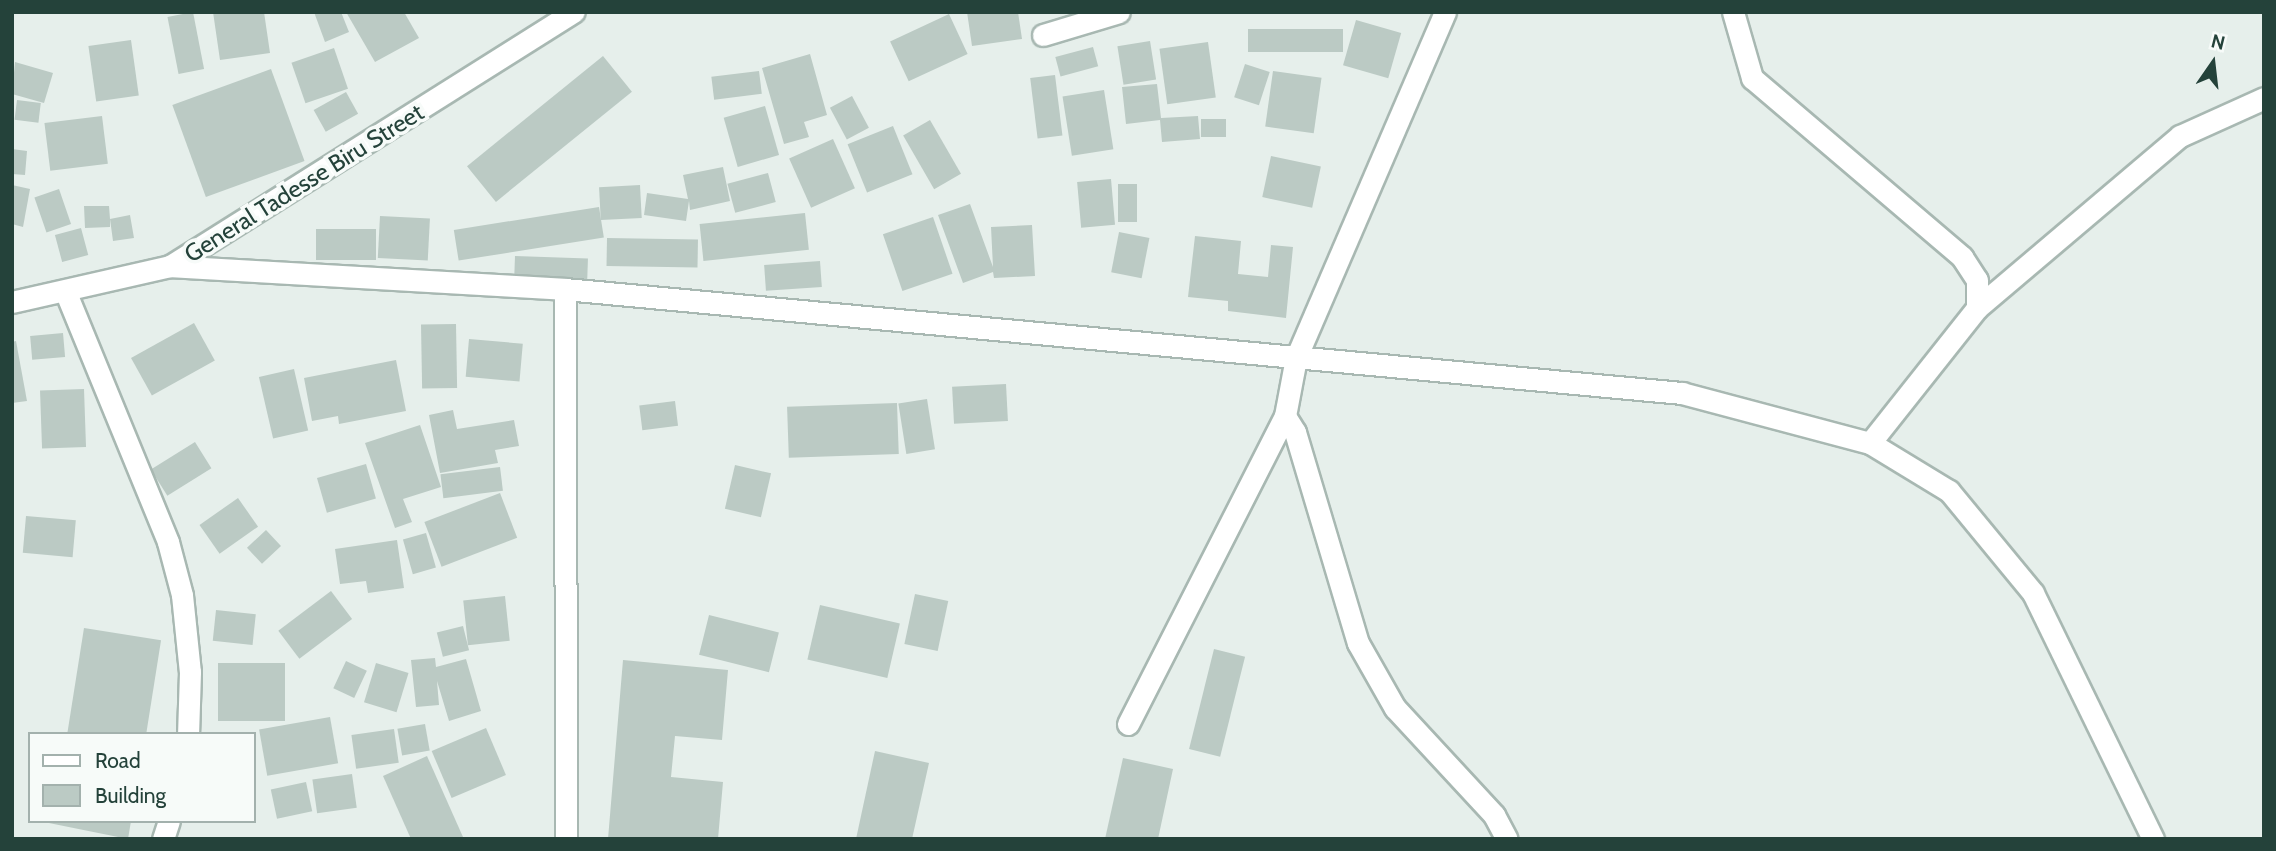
<!DOCTYPE html>
<html>
<head>
<meta charset="utf-8">
<style>
  body { margin:0 }
  #map { position:relative; width:2276px; height:851px; overflow:hidden; background:#e6efeb; font-family:Cabin,sans-serif }
  div>[style] { position:absolute }
  .building>* { inset:0; background:#bbcac4; transform-origin:0 0 }
  .roads { filter:drop-shadow(2px 0 #a8b8b2) drop-shadow(-2px 0 #a8b8b2) drop-shadow(0 2px #a8b8b2) drop-shadow(0 -2px #a8b8b2) }
  .street>* { height:21px; margin:-10.5px; padding:0 10.5px; transform-origin:10.5px; border-radius:10.5px; background:#fff }
  .secondary>* { height:21px; margin:-10.5px; padding:0 10.5px; transform-origin:10.5px; border-radius:10.5px; background:#fff }
  span { translate:-50% -50%; white-space:nowrap; text-align:center; line-height:1.15; -webkit-text-stroke:7px #f7fbf9; paint-order:stroke }
  .street-label { font-size:24px; color:#24423a }
  .frame { position:absolute; inset:0; border:14px solid #24423a; pointer-events:none }
  .legend { position:absolute; left:28px; top:732px; width:228px; height:91px; box-sizing:border-box; background:#f7fbf9; border:2px solid #a3b1ad; margin:0; padding:9px 12px; list-style:none; font-size:21px; color:#24423a }
  .legend li { display:flex; align-items:center; gap:14px; height:35px }
  .legend b { width:35px; border:2px solid #a3b1ad }
  .north { position:absolute; left:2178px; top:28px; width:70px; height:70px; -webkit-text-stroke:5px #f7fbf9; paint-order:stroke; rotate:14deg; font-size:19px; font-weight:700; line-height:28px; text-align:center; color:#24423a }
  .north::after { content:''; display:block; margin:auto; width:24px; height:32px; background:#24423a; clip-path:polygon(50% 0,100% 100%,50% 72%,0 100%) }
</style>
</head>
<body>
<div id="map">
  <div class="building">
    <i style="left:193px;top:12px;width:58px;height:26px;rotate:79deg"></i>
    <i style="clip-path:polygon(213px 12px,264px 12px,270px 53px,220px 60px)"></i>
    <i style="clip-path:polygon(314px 12px,341px 12px,349px 32px,325px 42px)"></i>
    <i style="clip-path:polygon(346px 12px,404px 12px,419px 38px,375px 62px)"></i>
    <i style="clip-path:polygon(967px 12px,1018px 12px,1022px 39px,972px 46px)"></i>
    <i style="left:949px;top:14px;width:44px;height:65px;rotate:65deg"></i>
    <i style="left:1356px;top:20px;width:47px;height:47px;rotate:16deg"></i>
    <i style="left:1248px;top:29px;width:95px;height:23px"></i>
    <i style="left:131px;top:40px;width:56px;height:43px;rotate:82deg"></i>
    <i style="left:1150px;top:41px;width:39px;height:33px;rotate:81deg"></i>
    <i style="left:1208px;top:42px;width:56px;height:49px;rotate:82deg"></i>
    <i style="left:1093px;top:47px;width:20px;height:39px;rotate:75deg"></i>
    <i style="left:334px;top:48px;width:43px;height:45px;rotate:71deg"></i>
    <i style="clip-path:polygon(810px 54px,827px 115px,804px 122px,809px 137px,784px 144px,762px 68px)"></i>
    <i style="left:603px;top:56px;width:46px;height:175px;rotate:51deg"></i>
    <i style="clip-path:polygon(15px 62px,53px 73px,44px 103px,12px 94px)"></i>
    <i style="left:1245px;top:64px;width:26px;height:35px;rotate:18deg"></i>
    <i style="left:271px;top:69px;width:98px;height:105px;rotate:70deg"></i>
    <i style="left:759px;top:71px;width:23px;height:48px;rotate:83deg"></i>
    <i style="left:1273px;top:71px;width:49px;height:56px;rotate:8deg"></i>
    <i style="left:1055px;top:75px;width:61px;height:25px;rotate:83deg"></i>
    <i style="clip-path:polygon(1157px 84px,1161px 118px,1198px 116px,1200px 139px,1162px 142px,1160px 120px,1126px 124px,1122px 87px)"></i>
    <i style="left:1104px;top:90px;width:60px;height:42px;rotate:81deg"></i>
    <i style="left:346px;top:92px;width:25px;height:37px;rotate:61deg"></i>
    <i style="left:852px;top:96px;width:36px;height:25px;rotate:62deg"></i>
    <i style="left:17px;top:100px;width:24px;height:20px;rotate:7deg"></i>
    <i style="left:765px;top:106px;width:51px;height:43px;rotate:74deg"></i>
    <i style="left:102px;top:116px;width:48px;height:58px;rotate:83deg"></i>
    <i style="left:1201px;top:119px;width:25px;height:18px"></i>
    <i style="left:930px;top:120px;width:62px;height:31px;rotate:60deg"></i>
    <i style="left:893px;top:126px;width:52px;height:49px;rotate:68deg"></i>
    <i style="left:833px;top:139px;width:54px;height:48px;rotate:66deg"></i>
    <i style="clip-path:polygon(12px 149px,27px 151px,25px 175px,12px 174px)"></i>
    <i style="left:1271px;top:156px;width:51px;height:42px;rotate:12deg"></i>
    <i style="clip-path:polygon(723px 167px,730px 201px,690px 210px,689px 201px,686px 221px,644px 215px,647px 193px,688px 199px,683px 175px)"></i>
    <i style="left:768px;top:173px;width:30px;height:42px;rotate:75deg"></i>
    <i style="left:1111px;top:179px;width:46px;height:34px;rotate:85deg"></i>
    <i style="left:1118px;top:184px;width:19px;height:38px"></i>
    <i style="clip-path:polygon(12px 185px,30px 189px,23px 227px,12px 224px)"></i>
    <i style="left:640px;top:185px;width:33px;height:41px;rotate:87deg"></i>
    <i style="left:59px;top:189px;width:37px;height:26px;rotate:71deg"></i>
    <i style="clip-path:polygon(970px 204px,993px 267px,991px 227px,1032px 225px,1035px 276px,994px 278px,993px 272px,963px 283px,938px 215px)"></i>
    <i style="clip-path:polygon(84px 206px,109px 206px,110px 219px,130px 215px,134px 238px,113px 241px,110px 219px,110px 227px,85px 228px)"></i>
    <i style="left:599px;top:207px;width:31px;height:147px;rotate:81deg"></i>
    <i style="left:805px;top:213px;width:37px;height:106px;rotate:84deg"></i>
    <i style="left:380px;top:216px;width:50px;height:42px;rotate:3deg"></i>
    <i style="left:933px;top:217px;width:60px;height:53px;rotate:71deg"></i>
    <i style="left:81px;top:228px;width:28px;height:27px;rotate:75deg"></i>
    <i style="left:316px;top:229px;width:60px;height:31px"></i>
    <i style="left:1119px;top:232px;width:31px;height:41px;rotate:11deg"></i>
    <i style="clip-path:polygon(1195px 236px,1241px 241px,1238px 274px,1268px 277px,1271px 245px,1293px 247px,1286px 318px,1228px 311px,1228px 301px,1188px 297px)"></i>
    <i style="left:607px;top:238px;width:91px;height:28px;rotate:1deg"></i>
    <i style="left:515px;top:256px;width:73px;height:22px;rotate:2deg"></i>
    <i style="left:820px;top:261px;width:26px;height:56px;rotate:86deg"></i>
    <i style="left:194px;top:323px;width:43px;height:72px;rotate:61deg"></i>
    <i style="left:456px;top:324px;width:64px;height:35px;rotate:89deg"></i>
    <i style="left:63px;top:333px;width:24px;height:33px;rotate:85deg"></i>
    <i style="left:469px;top:339px;width:54px;height:38px;rotate:5deg"></i>
    <i style="clip-path:polygon(16px 341px,27px 401px,12px 403px,12px 342px)"></i>
    <i style="clip-path:polygon(396px 360px,406px 411px,339px 424px,338px 416px,312px 421px,304px 378px)"></i>
    <i style="left:294px;top:369px;width:63px;height:36px;rotate:77deg"></i>
    <i style="left:1006px;top:384px;width:37px;height:54px;rotate:87deg"></i>
    <i style="left:84px;top:389px;width:58px;height:44px;rotate:88deg"></i>
    <i style="left:927px;top:399px;width:51px;height:29px;rotate:81deg"></i>
    <i style="left:675px;top:401px;width:25px;height:36px;rotate:83deg"></i>
    <i style="left:897px;top:403px;width:51px;height:110px;rotate:88deg"></i>
    <i style="clip-path:polygon(453px 410px,457px 429px,514px 420px,519px 446px,495px 450px,498px 463px,440px 473px,429px 415px)"></i>
    <i style="clip-path:polygon(420px 425px,441px 487px,403px 499px,412px 522px,395px 528px,365px 443px)"></i>
    <i style="left:195px;top:442px;width:31px;height:52px;rotate:58deg"></i>
    <i style="left:366px;top:464px;width:36px;height:51px;rotate:74deg"></i>
    <i style="left:735px;top:465px;width:37px;height:45px;rotate:13deg"></i>
    <i style="left:500px;top:467px;width:24px;height:60px;rotate:83deg"></i>
    <i style="left:500px;top:493px;width:48px;height:81px;rotate:69deg"></i>
    <i style="left:238px;top:498px;width:35px;height:47px;rotate:55deg"></i>
    <i style="left:26px;top:516px;width:50px;height:37px;rotate:5deg"></i>
    <i style="left:266px;top:530px;width:22px;height:26px;rotate:47deg"></i>
    <i style="left:426px;top:533px;width:36px;height:24px;rotate:74deg"></i>
    <i style="clip-path:polygon(397px 540px,404px 588px,368px 593px,366px 581px,340px 584px,335px 549px)"></i>
    <i style="left:331px;top:591px;width:35px;height:66px;rotate:53deg"></i>
    <i style="left:915px;top:594px;width:34px;height:51px;rotate:12deg"></i>
    <i style="left:505px;top:596px;width:45px;height:42px;rotate:84deg"></i>
    <i style="left:820px;top:605px;width:82px;height:56px;rotate:13deg"></i>
    <i style="left:216px;top:610px;width:40px;height:31px;rotate:6deg"></i>
    <i style="left:709px;top:615px;width:72px;height:41px;rotate:14deg"></i>
    <i style="left:463px;top:626px;width:25px;height:27px;rotate:76deg"></i>
    <i style="left:84px;top:628px;width:78px;height:107px;rotate:9deg"></i>
    <i style="left:1214px;top:649px;width:32px;height:103px;rotate:14deg"></i>
    <i style="clip-path:polygon(435px 658px,436px 667px,466px 659px,481px 711px,449px 721px,437px 681px,439px 705px,416px 707px,411px 660px)"></i>
    <i style="clip-path:polygon(623px 660px,728px 670px,722px 740px,675px 736px,671px 777px,723px 782px,718px 839px,608px 839px)"></i>
    <i style="left:346px;top:661px;width:23px;height:30px;rotate:25deg"></i>
    <i style="left:218px;top:663px;width:67px;height:58px"></i>
    <i style="left:376px;top:663px;width:34px;height:41px;rotate:17deg"></i>
    <i style="left:330px;top:717px;width:47px;height:72px;rotate:80deg"></i>
    <i style="left:425px;top:724px;width:27px;height:28px;rotate:80deg"></i>
    <i style="left:486px;top:728px;width:51px;height:59px;rotate:67deg"></i>
    <i style="left:394px;top:729px;width:34px;height:43px;rotate:82deg"></i>
    <i style="clip-path:polygon(875px 751px,929px 763px,912px 839px,856px 839px)"></i>
    <i style="clip-path:polygon(427px 756px,463px 837px,459px 839px,411px 839px,383px 776px)"></i>
    <i style="clip-path:polygon(1123px 758px,1173px 769px,1158px 839px,1105px 839px)"></i>
    <i style="left:352px;top:774px;width:34px;height:40px;rotate:82deg"></i>
    <i style="left:306px;top:782px;width:30px;height:36px;rotate:78deg"></i>
    <i style="clip-path:polygon(39px 821px,131px 821px,128px 839px)"></i>
  </div>
  <div class="roads">
    <div class="street">
      <i style="left:1733px;top:12px;width:69px;rotate:73.9deg"></i>
      <i style="left:1752px;top:78px;width:276px;rotate:40.4deg"></i>
      <i style="left:1962px;top:257px;width:27px;rotate:57deg"></i>
      <i style="left:1977px;top:280px;width:28px;rotate:90deg"></i>
      <i style="left:1977px;top:308px;width:172px;rotate:128.4deg"></i>
      <i style="left:1043px;top:35px;width:79px;rotate:-16.8deg"></i>
      <i style="left:170px;top:266px;width:396px;rotate:3.3deg"></i>
      <i style="left:565px;top:289px;width:1122px;rotate:5.32deg"></i>
      <i style="left:1682px;top:393px;width:195px;rotate:14.9deg"></i>
      <i style="left:1870px;top:443px;width:92px;rotate:31.3deg"></i>
      <i style="left:1949px;top:491px;width:132px;rotate:50.5deg"></i>
      <i style="left:2033px;top:593px;width:274px;rotate:64deg"></i>
      <i style="left:565px;top:289px;width:550px;rotate:89.9deg"></i>
      <i style="left:66px;top:293px;width:269px;rotate:67.7deg"></i>
      <i style="left:168px;top:542px;width:55px;rotate:75.2deg"></i>
      <i style="left:182px;top:595px;width:77px;rotate:84.1deg"></i>
      <i style="left:190px;top:672px;width:62px;rotate:91.8deg"></i>
      <i style="left:1977px;top:308px;width:266px;rotate:-40.3deg"></i>
      <i style="left:2180px;top:136px;width:92px;rotate:-24.3deg"></i>
      <i style="left:1285px;top:416px;width:19px;rotate:58deg"></i>
      <i style="left:1295px;top:432px;width:220px;rotate:73.4deg"></i>
      <i style="left:1358px;top:643px;width:75px;rotate:60.4deg"></i>
      <i style="left:1395px;top:708px;width:146px;rotate:47.2deg"></i>
      <i style="left:1494px;top:815px;width:27px;rotate:62deg"></i>
      <i style="left:1128px;top:724px;width:346px;rotate:-63deg"></i>
      <i style="left:1285px;top:416px;width:59px;rotate:-79.3deg"></i>
      <i style="left:1296px;top:358px;width:377px;rotate:-66.7deg"></i>
      <i style="left:163px;top:839px;width:19px;rotate:-72deg"></i>
    </div>
    <div class="secondary">
      <i style="left:12px;top:302px;width:162px;rotate:-12.8deg"></i>
      <i style="left:170px;top:266px;width:477px;rotate:-32.2deg"></i>
    </div>
  </div>
  <div class="street-label">
    <span style="left:304px;top:183px;rotate:-32deg">General Tadesse Biru Street</span>
  </div>
  <div class="frame"></div>
  <ul class="legend">
  <li><b style="height:9px;background:#fff"></b>Road</li>
  <li><b style="height:19px;background:#bbcac4"></b>Building</li>
  </ul>
  <div class="north">N</div>
</div>
</body>
</html>
